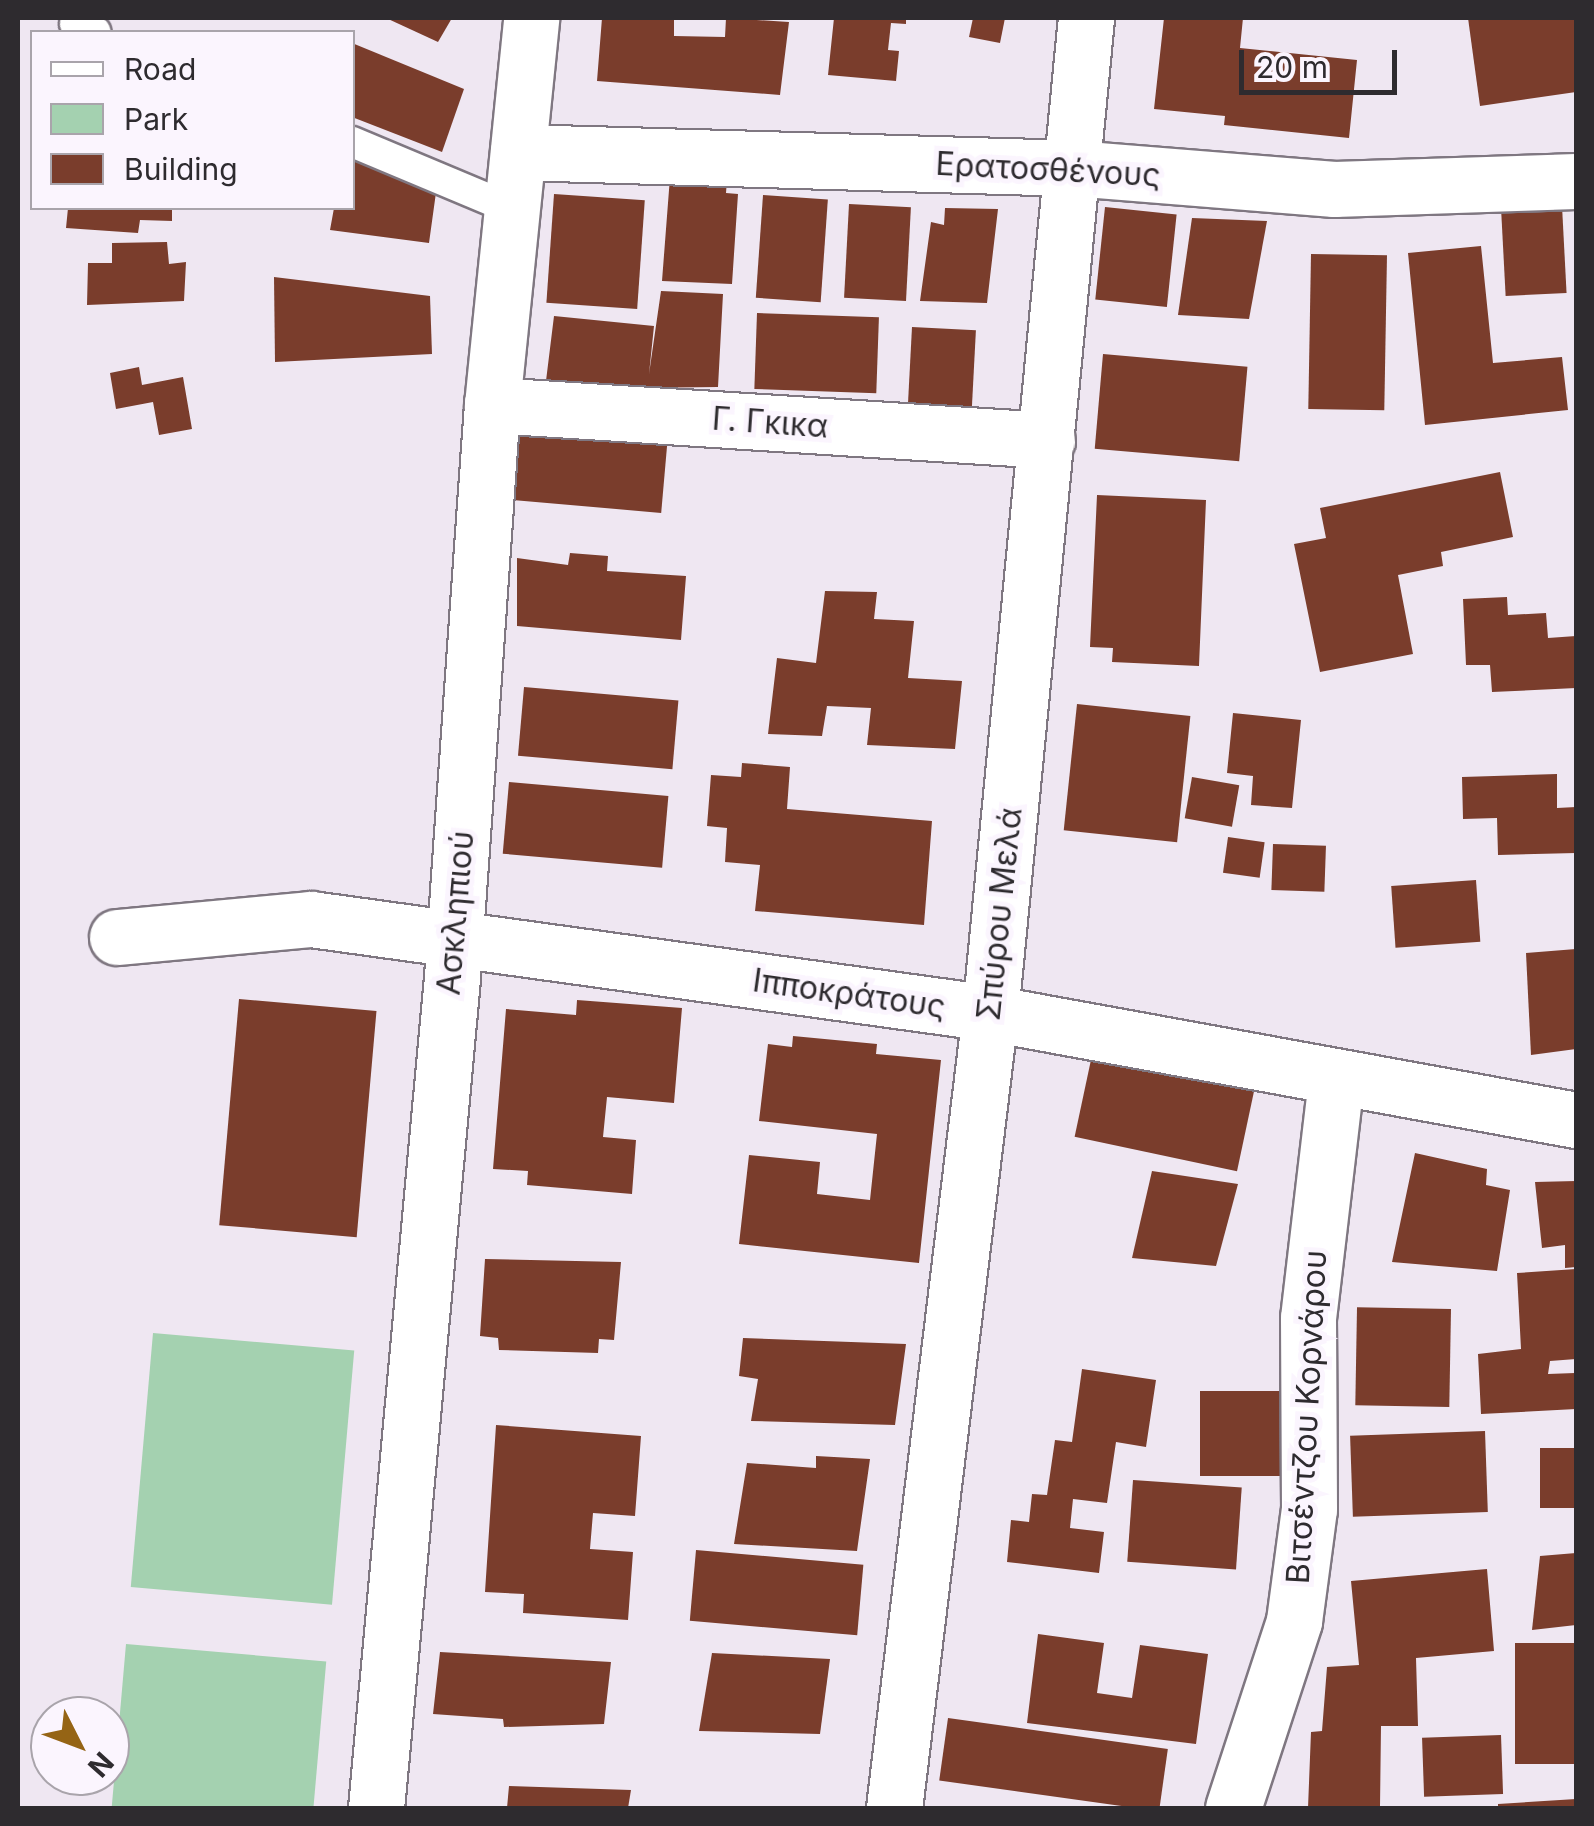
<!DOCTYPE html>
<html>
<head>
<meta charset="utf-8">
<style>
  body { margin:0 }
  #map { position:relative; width:1594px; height:1826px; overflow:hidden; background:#efe7f2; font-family:Inter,sans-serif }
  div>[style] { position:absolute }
  .green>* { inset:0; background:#a4d1b0; transform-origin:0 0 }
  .building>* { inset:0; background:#7a3d2c; transform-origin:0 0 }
  .roads { filter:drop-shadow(2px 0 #7f7781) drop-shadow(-2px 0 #7f7781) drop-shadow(0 2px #7f7781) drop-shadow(0 -2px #7f7781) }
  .service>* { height:30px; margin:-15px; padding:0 15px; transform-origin:15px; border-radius:15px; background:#fff }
  .minor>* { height:55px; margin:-27.5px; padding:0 27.5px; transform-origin:27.5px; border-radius:27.5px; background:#fff }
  span { translate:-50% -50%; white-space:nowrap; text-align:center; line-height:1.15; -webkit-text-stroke:10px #fbf5fe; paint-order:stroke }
  .street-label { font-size:32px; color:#2e2b2f }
  .frame { position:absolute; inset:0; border:20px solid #2e2b2f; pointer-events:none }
  .legend { position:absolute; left:30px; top:30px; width:325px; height:180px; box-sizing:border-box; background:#fbf5fe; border:2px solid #a9a4ab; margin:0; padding:12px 18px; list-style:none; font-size:30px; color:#2e2b2f }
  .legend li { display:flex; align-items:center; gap:20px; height:50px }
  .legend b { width:50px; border:2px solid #a9a4ab }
  .north { position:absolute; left:30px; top:1696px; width:100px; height:100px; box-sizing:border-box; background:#fbf5fe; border:2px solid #a9a4ab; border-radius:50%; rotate:132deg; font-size:28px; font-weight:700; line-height:40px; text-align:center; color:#2e2b2f }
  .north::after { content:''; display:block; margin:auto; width:35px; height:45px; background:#956415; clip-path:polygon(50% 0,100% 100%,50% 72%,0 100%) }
  .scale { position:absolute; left:1239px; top:50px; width:158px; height:45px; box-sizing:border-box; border:5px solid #2e2b2f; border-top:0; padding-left:12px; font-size:30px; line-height:35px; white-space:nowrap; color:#2e2b2f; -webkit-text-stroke:8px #fbf5fe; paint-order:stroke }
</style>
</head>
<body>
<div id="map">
  <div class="green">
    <i style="left:153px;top:1333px;width:202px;height:255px;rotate:5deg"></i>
    <i style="left:126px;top:1644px;width:201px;height:165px;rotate:5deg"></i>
  </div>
  <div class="building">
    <i style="clip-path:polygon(386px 18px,452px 18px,438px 42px)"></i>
    <i style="clip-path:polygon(602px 18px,674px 18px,674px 36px,725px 37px,726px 18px,789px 22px,780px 95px,597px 81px)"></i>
    <i style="clip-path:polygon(834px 18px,906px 18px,906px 24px,891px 23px,888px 50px,899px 51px,896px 81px,828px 75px)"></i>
    <i style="clip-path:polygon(973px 18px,1005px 18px,1000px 43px,969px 37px)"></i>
    <i style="clip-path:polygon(1164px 18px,1243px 18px,1240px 48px,1357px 60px,1349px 138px,1224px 125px,1225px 116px,1154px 109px)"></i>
    <i style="clip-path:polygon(1468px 18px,1576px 18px,1576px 92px,1480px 106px)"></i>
    <i style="clip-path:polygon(352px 43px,464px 89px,442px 152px,352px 117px)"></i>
    <i style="clip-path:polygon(352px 161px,438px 178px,429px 243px,330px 230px,334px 208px,352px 208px)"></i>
    <i style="clip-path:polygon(670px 177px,727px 180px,726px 193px,738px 194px,732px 284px,662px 281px)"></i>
    <i style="left:554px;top:194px;width:91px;height:109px;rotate:4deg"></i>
    <i style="left:763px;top:195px;width:65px;height:103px;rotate:4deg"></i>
    <i style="left:849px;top:204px;width:62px;height:94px;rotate:3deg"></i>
    <i style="left:1562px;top:206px;width:87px;height:61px;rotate:87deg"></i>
    <i style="left:1105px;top:207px;width:72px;height:93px;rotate:6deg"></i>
    <i style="clip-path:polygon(68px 208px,172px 208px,172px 221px,140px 220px,138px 233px,66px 228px)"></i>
    <i style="clip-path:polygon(945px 208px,998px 209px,987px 303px,920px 301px,931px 222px,944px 225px)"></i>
    <i style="clip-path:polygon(1192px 218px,1267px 221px,1249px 319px,1178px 315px)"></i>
    <i style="clip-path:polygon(167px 242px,169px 264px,186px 262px,184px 301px,87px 305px,88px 263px,112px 263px,112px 243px)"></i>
    <i style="clip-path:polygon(1481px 246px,1493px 363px,1562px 357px,1568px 410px,1425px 425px,1408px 253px)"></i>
    <i style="left:1311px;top:254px;width:76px;height:155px;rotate:1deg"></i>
    <i style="clip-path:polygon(274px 277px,430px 296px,432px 354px,275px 362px)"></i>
    <i style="clip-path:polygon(661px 291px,723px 294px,718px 387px,545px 389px,554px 316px,654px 326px,649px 374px)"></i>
    <i style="left:757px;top:313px;width:122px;height:76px;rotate:2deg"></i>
    <i style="left:912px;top:327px;width:64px;height:86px;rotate:3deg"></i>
    <i style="left:1103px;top:354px;width:145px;height:95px;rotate:5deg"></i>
    <i style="clip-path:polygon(139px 367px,142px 385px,183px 377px,192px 429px,159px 435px,153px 402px,116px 409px,110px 373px)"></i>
    <i style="left:517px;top:417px;width:152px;height:83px;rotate:5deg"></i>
    <i style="clip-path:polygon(1500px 472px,1513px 537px,1441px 552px,1443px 566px,1398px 575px,1413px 654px,1320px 672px,1294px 544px,1326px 538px,1320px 508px)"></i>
    <i style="clip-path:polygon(1097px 495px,1206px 500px,1199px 666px,1112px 662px,1113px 648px,1090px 647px)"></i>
    <i style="clip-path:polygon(570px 553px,608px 556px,607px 571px,686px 576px,681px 640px,517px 626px,517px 558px,568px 565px)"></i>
    <i style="clip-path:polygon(825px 591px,877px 592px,874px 619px,914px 621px,908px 678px,962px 681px,955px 749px,867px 745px,871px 708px,827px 706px,822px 736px,768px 734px,777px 658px,816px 663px)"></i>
    <i style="clip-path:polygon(1507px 597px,1508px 615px,1546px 613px,1548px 638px,1576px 636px,1576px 688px,1492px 692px,1490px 665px,1466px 665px,1463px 599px)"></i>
    <i style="left:524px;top:687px;width:155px;height:69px;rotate:5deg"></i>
    <i style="left:1077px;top:704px;width:114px;height:127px;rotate:6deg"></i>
    <i style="clip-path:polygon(1233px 713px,1301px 720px,1292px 808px,1251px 805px,1253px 776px,1227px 773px)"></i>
    <i style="clip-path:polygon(742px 763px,790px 767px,787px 809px,932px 821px,924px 925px,755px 911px,760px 865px,725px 862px,727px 828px,707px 826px,711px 775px,741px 777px)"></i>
    <i style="clip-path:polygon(1557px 774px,1557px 808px,1576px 807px,1576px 853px,1498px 855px,1497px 818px,1463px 819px,1462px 777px)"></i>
    <i style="left:1192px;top:777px;width:48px;height:42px;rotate:10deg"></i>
    <i style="left:509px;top:782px;width:160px;height:72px;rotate:5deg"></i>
    <i style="left:1228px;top:837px;width:37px;height:36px;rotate:8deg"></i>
    <i style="left:1273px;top:844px;width:53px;height:46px;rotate:2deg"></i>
    <i style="left:1476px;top:880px;width:62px;height:85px;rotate:86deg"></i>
    <i style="clip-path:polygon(1576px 949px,1576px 1049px,1531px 1055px,1526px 953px)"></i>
    <i style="left:239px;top:999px;width:138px;height:227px;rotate:5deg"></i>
    <i style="clip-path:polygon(577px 1000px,682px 1008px,674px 1103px,607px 1097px,603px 1137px,636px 1140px,632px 1194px,527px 1185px,528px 1171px,493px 1169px,506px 1009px,576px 1015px)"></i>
    <i style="clip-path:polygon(793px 1036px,877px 1044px,876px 1054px,941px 1060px,919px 1263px,739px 1244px,749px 1155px,820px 1162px,817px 1194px,870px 1200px,877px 1134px,759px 1121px,768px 1044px,792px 1047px)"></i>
    <i style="left:1095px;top:1041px;width:166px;height:98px;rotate:12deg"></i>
    <i style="clip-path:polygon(1415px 1153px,1487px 1169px,1486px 1185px,1510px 1190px,1497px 1271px,1392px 1262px)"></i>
    <i style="clip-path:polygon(1152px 1171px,1238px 1184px,1216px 1266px,1132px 1258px)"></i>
    <i style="clip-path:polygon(1576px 1181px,1576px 1267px,1565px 1268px,1565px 1245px,1542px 1248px,1535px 1182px)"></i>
    <i style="clip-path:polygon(485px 1259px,621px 1262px,614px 1340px,599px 1339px,598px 1353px,499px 1350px,498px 1338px,480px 1336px)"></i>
    <i style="clip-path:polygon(1576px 1269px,1576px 1359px,1550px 1361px,1548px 1374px,1575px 1373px,1576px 1409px,1481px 1414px,1478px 1354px,1521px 1349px,1517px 1273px)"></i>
    <i style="left:1451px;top:1309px;width:98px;height:94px;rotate:91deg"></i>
    <i style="clip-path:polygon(743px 1338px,906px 1344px,895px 1425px,751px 1421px,758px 1379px,739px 1376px)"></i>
    <i style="clip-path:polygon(1082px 1369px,1156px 1380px,1146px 1447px,1116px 1442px,1107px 1503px,1073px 1499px,1070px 1528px,1104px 1532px,1099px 1573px,1007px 1562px,1011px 1520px,1029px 1522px,1032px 1494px,1047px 1495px,1055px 1440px,1072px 1442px)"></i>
    <i style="left:1286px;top:1391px;width:85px;height:86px;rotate:90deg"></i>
    <i style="clip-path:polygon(496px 1425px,641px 1436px,635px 1516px,593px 1513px,590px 1549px,633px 1552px,628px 1620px,523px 1613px,524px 1594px,485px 1592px)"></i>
    <i style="left:1485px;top:1431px;width:81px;height:135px;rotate:88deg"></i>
    <i style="left:1576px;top:1448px;width:60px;height:36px;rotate:90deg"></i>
    <i style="clip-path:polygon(816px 1456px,870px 1459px,857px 1551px,734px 1544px,747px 1463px,816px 1468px)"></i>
    <i style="left:1133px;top:1480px;width:109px;height:82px;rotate:4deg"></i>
    <i style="left:696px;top:1550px;width:168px;height:71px;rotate:5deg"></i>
    <i style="clip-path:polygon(1576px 1553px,1576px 1625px,1532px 1630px,1540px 1556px)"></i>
    <i style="clip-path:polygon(1487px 1569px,1494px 1651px,1416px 1658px,1418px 1726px,1381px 1726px,1380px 1808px,1308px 1808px,1311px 1732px,1322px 1731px,1327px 1667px,1359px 1665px,1351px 1581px)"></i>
    <i style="clip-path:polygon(1038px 1634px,1104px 1643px,1097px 1693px,1132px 1698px,1140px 1645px,1208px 1654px,1196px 1744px,1027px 1723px)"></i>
    <i style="left:1576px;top:1643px;width:121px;height:61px;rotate:90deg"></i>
    <i style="clip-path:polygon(440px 1652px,611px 1662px,604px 1724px,504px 1727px,503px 1719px,433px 1714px)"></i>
    <i style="clip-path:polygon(712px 1653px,830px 1659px,820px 1734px,699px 1731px)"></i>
    <i style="left:948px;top:1718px;width:222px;height:63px;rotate:8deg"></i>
    <i style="left:1501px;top:1735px;width:59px;height:79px;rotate:88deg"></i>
    <i style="clip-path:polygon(509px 1786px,631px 1790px,628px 1808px,507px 1808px)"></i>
    <i style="clip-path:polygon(1576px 1799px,1576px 1808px,1498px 1808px,1498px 1804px)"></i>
  </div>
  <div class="roads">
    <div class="service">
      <i style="left:75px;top:24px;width:22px;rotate:21deg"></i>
      <i style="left:352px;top:142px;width:173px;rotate:22.7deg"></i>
    </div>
    <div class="minor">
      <i style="left:518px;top:152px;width:555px;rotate:1.65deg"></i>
      <i style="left:1073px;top:168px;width:262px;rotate:4.6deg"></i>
      <i style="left:1334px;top:189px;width:242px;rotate:-1.9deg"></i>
      <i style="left:492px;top:405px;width:556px;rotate:3.61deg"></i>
      <i style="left:117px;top:937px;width:195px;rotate:-5.3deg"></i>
      <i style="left:311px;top:919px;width:685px;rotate:7.88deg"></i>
      <i style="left:990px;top:1013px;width:596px;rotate:10.35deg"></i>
      <i style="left:376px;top:1808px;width:834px;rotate:-84.77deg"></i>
      <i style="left:452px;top:977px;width:573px;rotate:-86deg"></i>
      <i style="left:492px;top:405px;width:389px;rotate:-84.2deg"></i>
      <i style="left:894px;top:1808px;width:801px;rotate:-83.11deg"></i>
      <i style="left:990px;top:1013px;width:1000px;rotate:-84.49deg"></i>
      <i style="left:1233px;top:1808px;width:197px;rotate:-71.9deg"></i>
      <i style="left:1294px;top:1621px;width:113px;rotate:-82.4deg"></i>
      <i style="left:1309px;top:1509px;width:191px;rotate:-90.3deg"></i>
      <i style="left:1308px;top:1318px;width:242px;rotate:-83.3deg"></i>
    </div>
  </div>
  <div class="street-label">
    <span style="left:1048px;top:170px;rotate:3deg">Ερατοσθένους</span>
    <span style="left:770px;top:423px;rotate:4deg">Γ. Γκικα</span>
    <span style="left:456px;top:913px;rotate:-85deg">Ασκληπιού</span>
    <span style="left:1000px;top:914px;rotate:-84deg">Σπύρου Μελά</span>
    <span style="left:849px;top:994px;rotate:8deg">Ιπποκράτους</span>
    <span style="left:1307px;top:1417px;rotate:-87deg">Βιτσέντζου Κορνάρου</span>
  </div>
  <div class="frame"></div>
  <ul class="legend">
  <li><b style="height:12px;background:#fff"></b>Road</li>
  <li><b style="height:28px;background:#a4d1b0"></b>Park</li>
  <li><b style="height:28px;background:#7a3d2c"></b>Building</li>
  </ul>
  <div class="north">N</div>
  <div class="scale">20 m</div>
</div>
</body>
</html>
